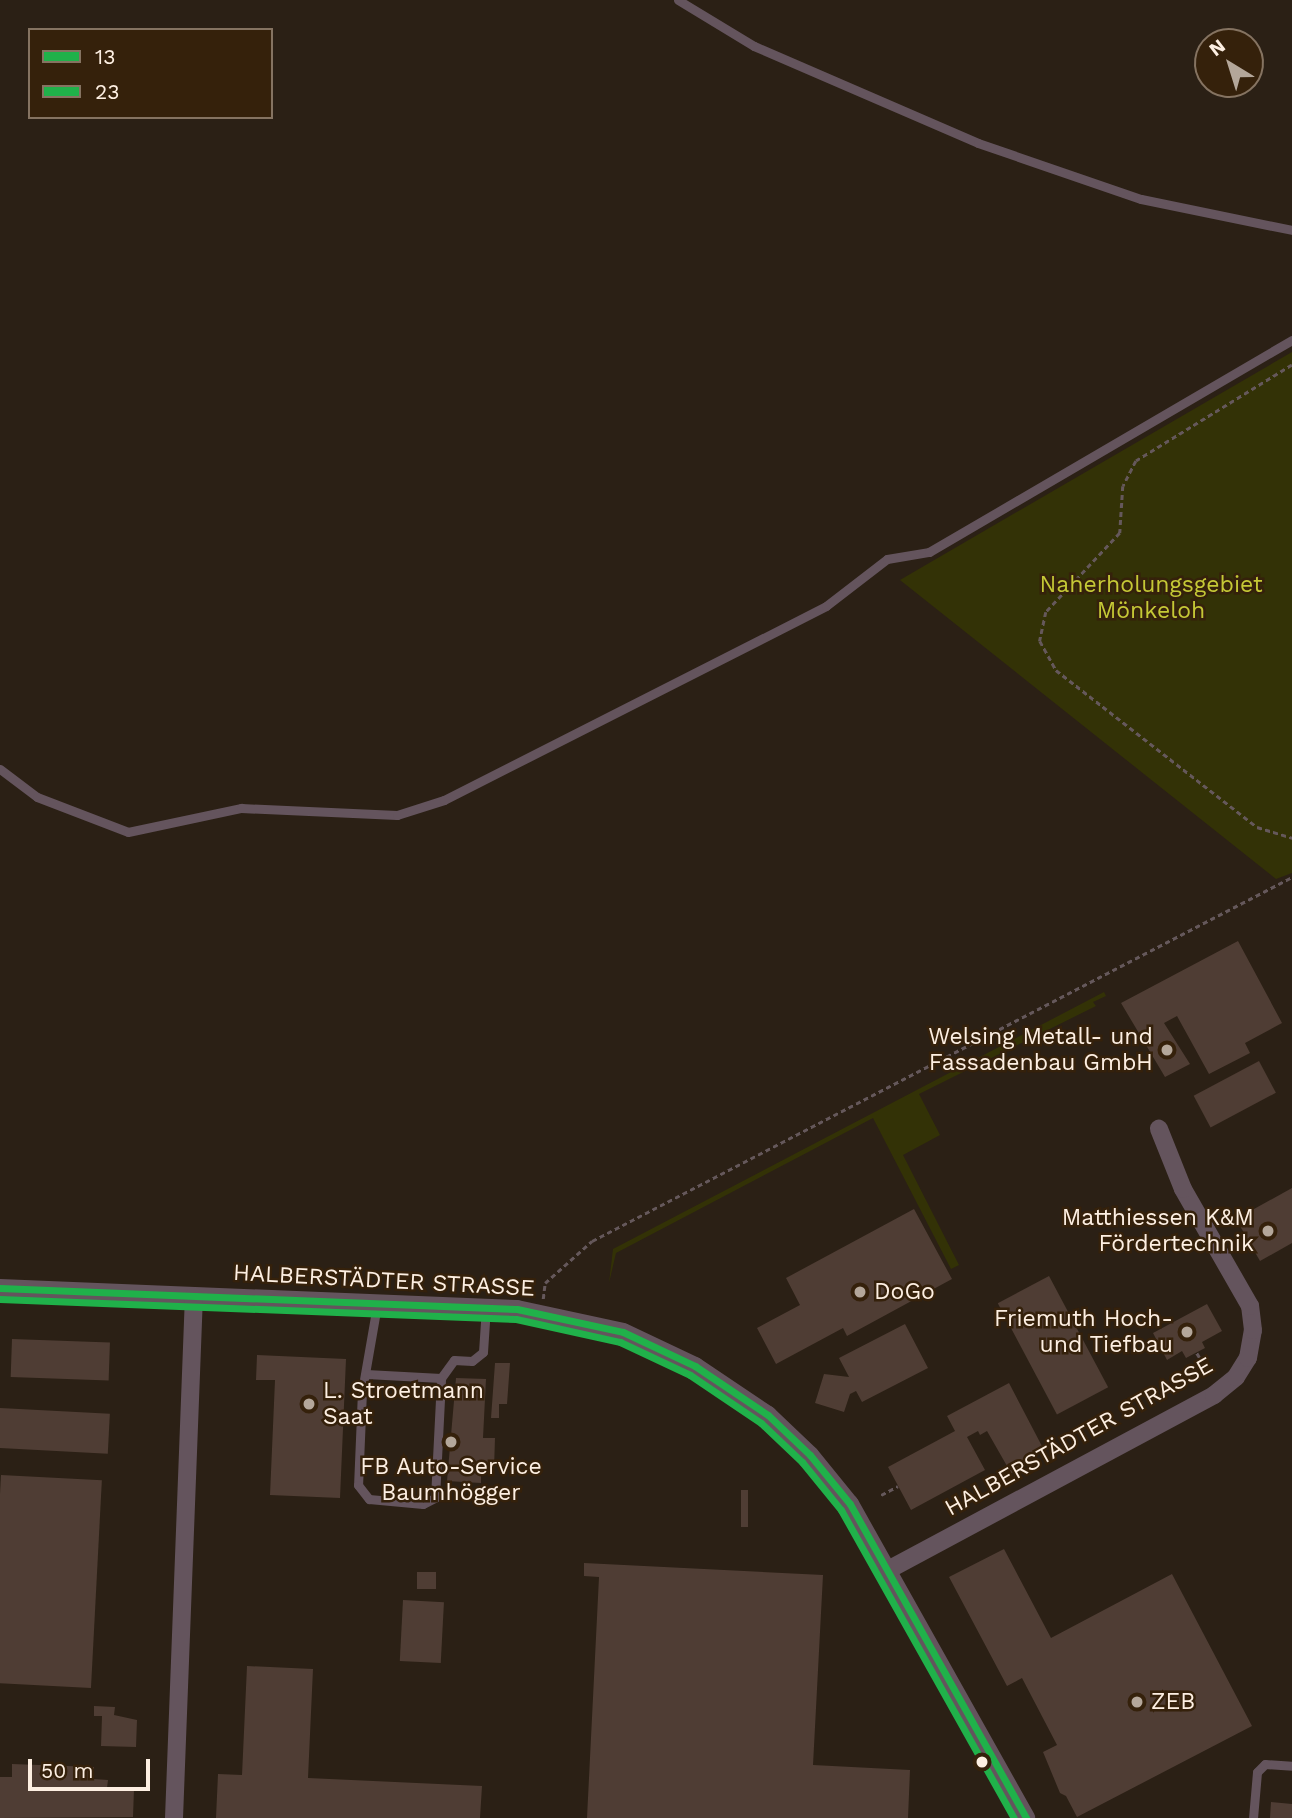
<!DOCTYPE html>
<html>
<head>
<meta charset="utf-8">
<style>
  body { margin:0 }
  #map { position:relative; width:1292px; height:1818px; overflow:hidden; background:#2b2015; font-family:"Work Sans",sans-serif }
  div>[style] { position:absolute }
  .green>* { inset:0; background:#333206 }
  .building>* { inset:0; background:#4f3d34; transform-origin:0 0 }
  .path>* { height:2.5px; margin-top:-1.25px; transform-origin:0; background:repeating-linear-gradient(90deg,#65585b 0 5px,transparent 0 8.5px) }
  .lane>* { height:9px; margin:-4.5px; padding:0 4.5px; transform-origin:4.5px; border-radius:4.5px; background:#64545d }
  .street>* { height:18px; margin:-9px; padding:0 9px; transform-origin:9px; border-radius:9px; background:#64545d }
  .bus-1>* { height:7px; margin:-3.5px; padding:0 3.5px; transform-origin:3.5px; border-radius:3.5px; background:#20b14a }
  .bus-2>* { height:7px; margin:-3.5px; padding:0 3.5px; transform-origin:3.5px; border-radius:3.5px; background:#20b14a }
  .dots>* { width:19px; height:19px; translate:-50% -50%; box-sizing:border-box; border:4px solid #35210b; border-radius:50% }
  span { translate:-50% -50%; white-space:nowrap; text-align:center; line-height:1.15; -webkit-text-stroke:5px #35210b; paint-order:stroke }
  .park-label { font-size:23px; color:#c5c836 }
  .poi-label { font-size:23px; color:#fdefe2 }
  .right { translate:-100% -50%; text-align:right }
  .left { translate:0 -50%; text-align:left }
  .street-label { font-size:23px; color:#fdefe2 }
  .legend { position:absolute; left:28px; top:28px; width:245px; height:91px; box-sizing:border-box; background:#35210b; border:2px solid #857361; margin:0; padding:9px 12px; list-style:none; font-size:21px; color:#fdefe2 }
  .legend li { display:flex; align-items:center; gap:14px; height:35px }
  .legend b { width:35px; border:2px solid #857361 }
  .north { position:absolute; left:1194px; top:28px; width:70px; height:70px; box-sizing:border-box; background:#35210b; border:2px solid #857361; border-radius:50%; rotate:322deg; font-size:19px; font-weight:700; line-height:28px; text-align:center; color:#fdefe2 }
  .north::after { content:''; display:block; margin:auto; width:24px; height:32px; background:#b4a79a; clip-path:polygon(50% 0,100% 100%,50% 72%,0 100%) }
  .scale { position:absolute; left:28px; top:1759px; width:122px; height:32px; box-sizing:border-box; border:4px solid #fdefe2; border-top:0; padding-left:9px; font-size:21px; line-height:24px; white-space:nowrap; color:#fdefe2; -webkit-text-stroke:5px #35210b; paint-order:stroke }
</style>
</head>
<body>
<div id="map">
  <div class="green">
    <i style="clip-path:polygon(1292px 352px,1292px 873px,1276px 879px,900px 580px)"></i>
    <i style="clip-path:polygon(1104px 992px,1106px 996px,1093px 1002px,1096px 1006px,919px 1094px,940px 1135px,903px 1155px,959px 1265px,951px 1269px,873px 1118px,616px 1253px,609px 1283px,613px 1249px)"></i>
  </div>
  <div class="building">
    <i style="clip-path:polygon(1238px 941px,1282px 1023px,1245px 1043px,1250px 1053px,1209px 1074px,1177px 1016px,1164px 1023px,1190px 1064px,1165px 1077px,1121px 1003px)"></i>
    <i style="left:1259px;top:1061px;width:36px;height:74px;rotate:62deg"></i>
    <i style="clip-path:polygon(1292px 1188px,1292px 1243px,1260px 1261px,1236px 1219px)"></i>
    <i style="clip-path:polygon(914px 1209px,952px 1279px,847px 1336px,843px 1328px,776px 1364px,757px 1328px,800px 1305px,786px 1278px)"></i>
    <i style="left:1049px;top:1276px;width:126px;height:58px;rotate:62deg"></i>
    <i style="clip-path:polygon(1207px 1304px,1222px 1331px,1202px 1342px,1205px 1348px,1186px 1358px,1182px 1351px,1167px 1360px,1153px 1333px)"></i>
    <i style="clip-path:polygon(905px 1324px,928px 1368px,862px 1402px,856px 1391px,850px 1394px,844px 1412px,815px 1403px,824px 1374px,849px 1377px,839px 1358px)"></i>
    <i style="left:12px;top:1339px;width:98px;height:38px;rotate:2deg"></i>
    <i style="clip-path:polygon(257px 1355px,346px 1359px,340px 1498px,270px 1495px,275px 1380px,256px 1380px)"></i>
    <i style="clip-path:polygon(495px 1363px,510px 1363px,507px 1404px,499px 1404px,499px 1418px,491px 1418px)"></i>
    <i style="clip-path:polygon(456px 1378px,486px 1379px,483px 1438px,495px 1438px,494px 1469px,481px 1468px,481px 1483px,447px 1481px)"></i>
    <i style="clip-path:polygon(1009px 1383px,1044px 1450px,1026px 1460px,1019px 1472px,1011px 1473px,987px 1431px,980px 1435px,978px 1431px,967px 1437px,985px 1470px,911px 1510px,888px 1467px,955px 1431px,947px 1416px)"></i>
    <i style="left:0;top:1408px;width:110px;height:40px;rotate:3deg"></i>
    <i style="left:1px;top:1475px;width:101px;height:208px;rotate:3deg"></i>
    <i style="left:741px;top:1490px;width:7px;height:37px"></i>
    <i style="clip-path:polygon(1004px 1549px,1051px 1638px,1172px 1574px,1252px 1726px,1077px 1817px,1066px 1796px,1060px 1793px,1043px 1752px,1057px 1745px,1022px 1678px,1007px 1686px,949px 1577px)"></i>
    <i style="clip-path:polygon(584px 1563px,823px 1575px,813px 1765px,910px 1770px,908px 1818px,587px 1818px,599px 1577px,584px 1576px)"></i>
    <i style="left:417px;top:1572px;width:19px;height:17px"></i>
    <i style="left:403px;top:1600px;width:41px;height:61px;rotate:3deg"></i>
    <i style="clip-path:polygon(247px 1666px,313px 1669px,308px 1778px,482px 1786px,480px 1818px,216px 1818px,218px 1774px,242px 1775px)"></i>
    <i style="clip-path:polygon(94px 1706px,115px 1707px,114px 1715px,137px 1720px,136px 1747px,101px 1746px,102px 1716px,94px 1716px)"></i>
    <i style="clip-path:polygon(12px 1764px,94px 1767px,94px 1779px,108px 1780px,107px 1788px,134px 1789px,133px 1817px,0 1818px,0 1777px,12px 1777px)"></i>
    <i style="clip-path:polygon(1271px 1802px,1292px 1804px,1292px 1818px,1270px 1818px)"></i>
  </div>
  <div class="path">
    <i style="left:1292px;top:365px;width:183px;rotate:148.4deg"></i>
    <i style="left:1136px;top:461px;width:28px;rotate:117deg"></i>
    <i style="left:1123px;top:486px;width:47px;rotate:93.7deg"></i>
    <i style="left:1120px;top:533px;width:108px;rotate:133.1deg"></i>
    <i style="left:1046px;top:612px;width:30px;rotate:102deg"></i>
    <i style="left:1040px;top:641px;width:33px;rotate:61deg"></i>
    <i style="left:1056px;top:670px;width:255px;rotate:38deg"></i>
    <i style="left:1257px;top:827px;width:37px;rotate:17deg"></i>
    <i style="left:543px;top:1299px;width:16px;rotate:-83deg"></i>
    <i style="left:545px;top:1283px;width:63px;rotate:-41.8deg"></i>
    <i style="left:592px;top:1241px;width:789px;rotate:-27.47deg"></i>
    <i style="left:1197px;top:1353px;width:6px;rotate:59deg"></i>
    <i style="left:881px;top:1495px;width:19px;rotate:-28deg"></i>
  </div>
  <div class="lane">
    <i style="left:678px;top:0;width:89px;rotate:31.2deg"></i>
    <i style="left:754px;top:46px;width:244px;rotate:23.4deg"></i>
    <i style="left:978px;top:143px;width:172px;rotate:19deg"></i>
    <i style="left:1141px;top:199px;width:154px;rotate:11.6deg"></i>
    <i style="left:0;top:769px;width:46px;rotate:37.1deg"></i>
    <i style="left:37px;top:797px;width:97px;rotate:21deg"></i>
    <i style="left:128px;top:832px;width:116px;rotate:-12deg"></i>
    <i style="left:241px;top:808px;width:156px;rotate:2.6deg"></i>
    <i style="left:397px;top:815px;width:49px;rotate:-17.7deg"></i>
    <i style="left:444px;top:800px;width:428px;rotate:-26.9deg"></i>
    <i style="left:826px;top:606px;width:77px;rotate:-37.6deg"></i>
    <i style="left:887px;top:559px;width:43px;rotate:-9.5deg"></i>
    <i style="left:929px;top:552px;width:420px;rotate:-30.3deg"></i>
    <i style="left:377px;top:1305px;width:87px;rotate:99.9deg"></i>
    <i style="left:362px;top:1391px;width:94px;rotate:92.4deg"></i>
    <i style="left:358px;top:1485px;width:18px;rotate:52deg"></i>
    <i style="left:369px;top:1499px;width:54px;rotate:5.3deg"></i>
    <i style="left:423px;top:1504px;width:13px;rotate:-27deg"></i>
    <i style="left:435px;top:1498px;width:120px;rotate:-87.1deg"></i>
    <i style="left:441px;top:1378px;width:22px;rotate:-54deg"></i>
    <i style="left:454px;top:1360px;width:18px;rotate:3deg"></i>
    <i style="left:472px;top:1361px;width:14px;rotate:-39deg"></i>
    <i style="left:483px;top:1352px;width:45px;rotate:-86.2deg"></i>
    <i style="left:366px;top:1374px;width:75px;rotate:3.1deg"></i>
    <i style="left:1253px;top:1818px;width:46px;rotate:-85deg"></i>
    <i style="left:1257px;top:1772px;width:11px;rotate:-45deg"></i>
    <i style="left:1265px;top:1764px;width:27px;rotate:4deg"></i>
  </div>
  <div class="street">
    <i style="left:0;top:1288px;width:517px;rotate:2.33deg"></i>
    <i style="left:517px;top:1309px;width:108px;rotate:12.2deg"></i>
    <i style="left:623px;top:1332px;width:80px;rotate:25.3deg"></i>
    <i style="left:695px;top:1366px;width:88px;rotate:33.9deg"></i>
    <i style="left:768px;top:1415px;width:58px;rotate:43.6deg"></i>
    <i style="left:810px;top:1455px;width:63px;rotate:50.8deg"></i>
    <i style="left:850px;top:1504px;width:360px;rotate:60.7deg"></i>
    <i style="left:888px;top:1570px;width:370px;rotate:-28.2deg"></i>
    <i style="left:1214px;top:1395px;width:28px;rotate:-39deg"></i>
    <i style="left:1236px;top:1377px;width:22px;rotate:-58deg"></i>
    <i style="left:1248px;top:1358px;width:28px;rotate:-80deg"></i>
    <i style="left:1253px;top:1330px;width:24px;rotate:-97deg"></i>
    <i style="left:1250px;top:1306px;width:135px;rotate:-119.8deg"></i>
    <i style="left:1183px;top:1189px;width:65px;rotate:-111.8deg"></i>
    <i style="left:174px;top:1818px;width:522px;rotate:-87.81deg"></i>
  </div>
  <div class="bus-1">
    <i style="left:0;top:1288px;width:517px;rotate:2.33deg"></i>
    <i style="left:517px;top:1309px;width:108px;rotate:12.2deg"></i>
    <i style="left:623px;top:1332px;width:80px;rotate:25.3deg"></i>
    <i style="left:695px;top:1366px;width:88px;rotate:33.9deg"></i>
    <i style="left:768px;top:1415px;width:58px;rotate:43.6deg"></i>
    <i style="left:810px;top:1455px;width:63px;rotate:50.8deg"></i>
    <i style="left:850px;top:1504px;width:360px;rotate:60.7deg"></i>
  </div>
  <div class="bus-2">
    <i style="left:0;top:1299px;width:516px;rotate:2.22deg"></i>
    <i style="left:516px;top:1319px;width:107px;rotate:12.5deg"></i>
    <i style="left:620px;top:1342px;width:77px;rotate:25.2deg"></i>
    <i style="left:690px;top:1375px;width:86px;rotate:34.1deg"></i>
    <i style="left:761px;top:1423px;width:57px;rotate:43.6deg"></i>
    <i style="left:802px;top:1462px;width:62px;rotate:50.9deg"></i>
    <i style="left:841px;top:1510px;width:353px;rotate:60.7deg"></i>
  </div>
  <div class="dots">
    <i style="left:1167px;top:1050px;background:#b4a79a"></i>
    <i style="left:1268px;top:1231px;background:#b4a79a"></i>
    <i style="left:860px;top:1292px;background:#b4a79a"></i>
    <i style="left:1187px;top:1332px;background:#b4a79a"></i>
    <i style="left:309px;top:1404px;background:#b4a79a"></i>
    <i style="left:451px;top:1442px;background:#b4a79a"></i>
    <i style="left:1137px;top:1702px;background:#b4a79a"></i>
    <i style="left:982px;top:1762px;background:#fdefe2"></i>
  </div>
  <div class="park-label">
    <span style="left:1151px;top:598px">Naherholungsgebiet<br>Mönkeloh</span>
  </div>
  <div class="poi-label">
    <span class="right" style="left:1153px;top:1050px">Welsing Metall- und<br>Fassadenbau GmbH</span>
    <span class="right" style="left:1254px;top:1231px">Matthiessen K&amp;M<br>Fördertechnik</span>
    <span class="left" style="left:874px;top:1292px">DoGo</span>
    <span class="right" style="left:1173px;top:1332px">Friemuth Hoch-<br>und Tiefbau</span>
    <span class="left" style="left:323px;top:1404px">L. Stroetmann<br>Saat</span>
    <span style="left:451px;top:1480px">FB Auto-Service<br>Baumhögger</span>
    <span class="left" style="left:1151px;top:1702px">ZEB</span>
  </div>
  <div class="street-label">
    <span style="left:384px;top:1281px;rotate:3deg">HALBERSTÄDTER STRASSE</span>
    <span style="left:1079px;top:1437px;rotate:-29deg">HALBERSTÄDTER STRASSE</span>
  </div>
  <ul class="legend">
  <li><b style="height:9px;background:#20b14a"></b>13</li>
  <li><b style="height:9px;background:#20b14a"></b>23</li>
  </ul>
  <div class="north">N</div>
  <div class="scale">50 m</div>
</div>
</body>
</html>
